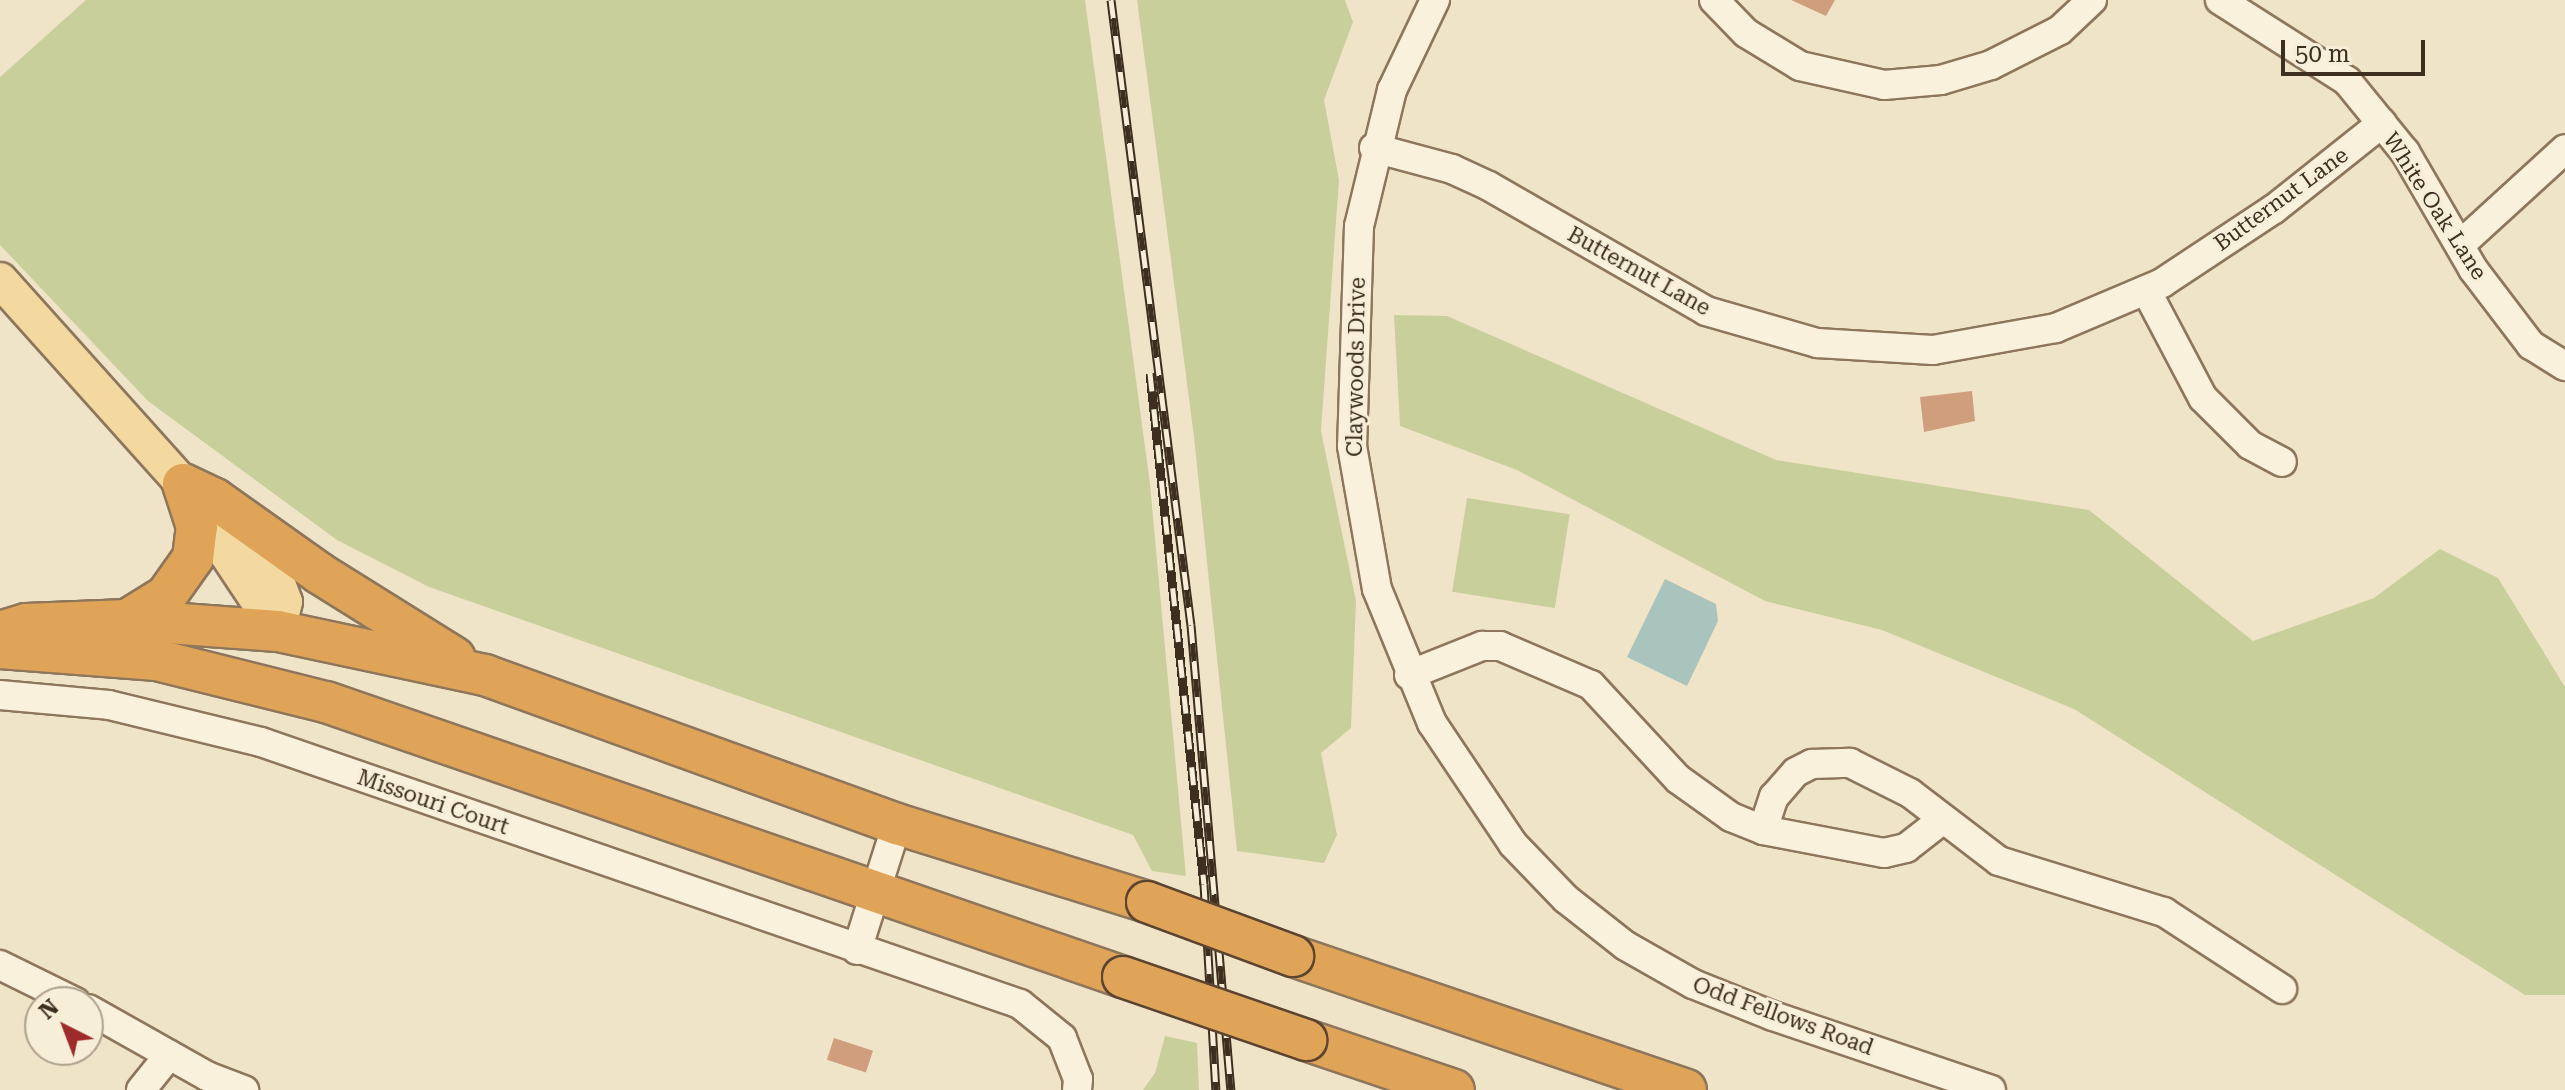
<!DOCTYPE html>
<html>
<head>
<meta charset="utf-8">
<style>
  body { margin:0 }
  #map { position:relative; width:2565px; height:1090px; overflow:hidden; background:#f0e4c8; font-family:"Roboto Serif",serif }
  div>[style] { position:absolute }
  .green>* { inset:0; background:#c9cf9b; transform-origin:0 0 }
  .water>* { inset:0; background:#a9c4bc }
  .building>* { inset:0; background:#cf9f7d; transform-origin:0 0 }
  .roads { filter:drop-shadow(2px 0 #8d765c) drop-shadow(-2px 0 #8d765c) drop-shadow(0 2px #8d765c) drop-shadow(0 -2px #8d765c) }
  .minor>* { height:28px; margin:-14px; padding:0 14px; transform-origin:14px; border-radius:14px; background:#faf1dc }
  .major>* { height:34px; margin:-17px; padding:0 17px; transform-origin:17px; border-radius:17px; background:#f3d9a0 }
  .highway>* { height:40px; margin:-20px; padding:0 20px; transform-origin:20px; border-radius:20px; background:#e0a458 }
  .rail>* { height:9px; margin-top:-4.5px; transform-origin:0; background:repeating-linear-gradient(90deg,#f7eed8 0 18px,#3d2e20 0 36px); box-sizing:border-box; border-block:2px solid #3d2e20 }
  .bridges { filter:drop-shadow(2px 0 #5b4430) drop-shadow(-2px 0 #5b4430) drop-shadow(0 2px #5b4430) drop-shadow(0 -2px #5b4430) }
  .highway-bridge>* { height:40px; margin:-20px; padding:0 20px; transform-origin:20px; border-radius:20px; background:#e0a458 }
  span { translate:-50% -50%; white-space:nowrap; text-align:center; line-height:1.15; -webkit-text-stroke:6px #f7eed8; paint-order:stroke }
  .street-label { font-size:22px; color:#3d2e20 }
  .north { position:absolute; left:24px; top:986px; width:80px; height:80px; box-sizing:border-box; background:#f7eed8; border:2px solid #ada18e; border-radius:50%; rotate:318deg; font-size:22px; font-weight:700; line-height:32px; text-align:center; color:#3d2e20 }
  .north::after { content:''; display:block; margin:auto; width:28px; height:36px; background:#9e2a2b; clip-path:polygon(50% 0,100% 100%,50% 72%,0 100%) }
  .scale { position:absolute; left:2281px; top:40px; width:144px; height:36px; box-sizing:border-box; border:4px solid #3d2e20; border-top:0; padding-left:10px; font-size:24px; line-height:28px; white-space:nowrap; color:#3d2e20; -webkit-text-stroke:6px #f7eed8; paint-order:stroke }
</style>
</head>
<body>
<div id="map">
  <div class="green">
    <i style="clip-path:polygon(86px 0,1085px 0,1150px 484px,1186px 876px,1152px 871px,1133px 835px,429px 587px,337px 540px,148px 401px,0 245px,0 77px)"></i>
    <i style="clip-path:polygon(1137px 0,1345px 0,1353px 22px,1324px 100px,1339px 180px,1321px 431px,1356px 601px,1351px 728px,1321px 753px,1337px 835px,1324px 863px,1237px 851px,1194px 437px)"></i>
    <i style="clip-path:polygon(1394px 315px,1447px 316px,1776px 460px,2089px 510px,2253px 641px,2374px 598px,2440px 549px,2498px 578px,2565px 687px,2565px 995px,2525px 995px,2074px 709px,1882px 630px,1765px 601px,1517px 470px,1400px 426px)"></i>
    <i style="left:1467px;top:498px;width:104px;height:95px;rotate:9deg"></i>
    <i style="clip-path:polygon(1165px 1036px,1197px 1043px,1199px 1090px,1143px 1090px,1155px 1073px)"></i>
  </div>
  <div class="water">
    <i style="clip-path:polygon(1665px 579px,1716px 604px,1718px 621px,1687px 686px,1627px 657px)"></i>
  </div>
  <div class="building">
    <i style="clip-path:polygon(1791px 0,1835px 0,1826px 16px)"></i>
    <i style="clip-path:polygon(1972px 391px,1975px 421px,1924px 432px,1920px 397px)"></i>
    <i style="left:834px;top:1038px;width:41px;height:23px;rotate:18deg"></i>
  </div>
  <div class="roads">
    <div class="minor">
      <i style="left:1435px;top:0;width:100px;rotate:115.5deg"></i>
      <i style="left:1392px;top:90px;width:140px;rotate:103.6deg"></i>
      <i style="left:1359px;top:226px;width:220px;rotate:91.8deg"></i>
      <i style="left:1352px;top:446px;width:145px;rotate:80.1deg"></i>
      <i style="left:1377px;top:589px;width:145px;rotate:67.7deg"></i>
      <i style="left:1432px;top:723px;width:146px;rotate:56.2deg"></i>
      <i style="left:1513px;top:844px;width:76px;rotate:46.1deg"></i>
      <i style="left:1566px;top:899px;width:76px;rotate:38.1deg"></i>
      <i style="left:1626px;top:946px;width:77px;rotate:29.6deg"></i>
      <i style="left:1693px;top:984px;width:86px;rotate:21.8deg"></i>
      <i style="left:1773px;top:1016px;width:230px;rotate:18.7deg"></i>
      <i style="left:1714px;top:0;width:46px;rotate:45.9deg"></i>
      <i style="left:1746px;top:33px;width:63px;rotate:31.4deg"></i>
      <i style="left:1800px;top:66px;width:86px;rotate:12.7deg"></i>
      <i style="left:1884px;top:85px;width:57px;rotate:-5deg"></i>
      <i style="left:1941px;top:80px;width:52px;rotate:-16.7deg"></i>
      <i style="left:1991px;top:65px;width:77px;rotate:-26.9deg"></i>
      <i style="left:2060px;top:30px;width:44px;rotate:-43.2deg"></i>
      <i style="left:2220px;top:0;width:151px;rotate:32.5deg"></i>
      <i style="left:2347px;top:81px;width:92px;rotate:50.8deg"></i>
      <i style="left:2405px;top:152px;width:135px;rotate:59.8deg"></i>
      <i style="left:2473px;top:269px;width:96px;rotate:52.7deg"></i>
      <i style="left:2531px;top:345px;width:40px;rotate:32deg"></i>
      <i style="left:1374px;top:148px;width:81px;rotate:15.1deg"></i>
      <i style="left:1452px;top:169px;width:41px;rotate:24.7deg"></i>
      <i style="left:1489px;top:186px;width:250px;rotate:29.9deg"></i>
      <i style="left:1706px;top:311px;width:116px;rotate:16.1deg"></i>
      <i style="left:1817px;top:343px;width:116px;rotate:3.5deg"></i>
      <i style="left:1933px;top:350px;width:125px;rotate:-10.1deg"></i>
      <i style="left:2056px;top:328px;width:115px;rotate:-23deg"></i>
      <i style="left:2162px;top:283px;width:134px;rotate:-33.5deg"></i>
      <i style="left:2274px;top:209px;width:138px;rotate:-38.5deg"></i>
      <i style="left:2460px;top:245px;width:142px;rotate:-42.4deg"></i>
      <i style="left:2146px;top:290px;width:122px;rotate:62.2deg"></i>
      <i style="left:2203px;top:398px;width:66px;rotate:45deg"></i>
      <i style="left:2250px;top:445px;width:36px;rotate:28deg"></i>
      <i style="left:1409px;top:675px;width:79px;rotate:-21.7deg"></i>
      <i style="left:1482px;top:646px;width:18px"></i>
      <i style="left:1500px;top:646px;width:99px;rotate:23.2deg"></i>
      <i style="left:1591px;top:685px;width:128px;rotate:47.2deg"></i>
      <i style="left:1678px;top:779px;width:65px;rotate:35.6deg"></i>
      <i style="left:1731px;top:817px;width:35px;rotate:22deg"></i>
      <i style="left:1763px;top:830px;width:123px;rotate:10.8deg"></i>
      <i style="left:1884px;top:853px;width:23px;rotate:-13deg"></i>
      <i style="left:1906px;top:848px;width:46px;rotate:-37.9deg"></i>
      <i style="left:0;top:695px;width:109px;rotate:5.2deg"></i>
      <i style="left:109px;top:705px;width:156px;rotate:13.7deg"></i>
      <i style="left:261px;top:742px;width:803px;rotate:19.04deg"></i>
      <i style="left:1020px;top:1004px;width:54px;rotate:39deg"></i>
      <i style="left:1062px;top:1038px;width:44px;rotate:68.7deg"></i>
      <i style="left:1078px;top:1079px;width:11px;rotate:95deg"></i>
      <i style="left:1763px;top:830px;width:35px;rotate:-72deg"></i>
      <i style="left:1774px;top:797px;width:33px;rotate:-49deg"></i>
      <i style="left:1796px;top:772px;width:18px;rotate:-27deg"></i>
      <i style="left:1812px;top:764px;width:38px;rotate:-2deg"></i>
      <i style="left:1850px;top:763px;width:67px;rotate:26.6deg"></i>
      <i style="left:1910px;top:793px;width:112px;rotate:37.4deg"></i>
      <i style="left:1999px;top:861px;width:173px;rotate:17.2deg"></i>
      <i style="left:2164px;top:912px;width:141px;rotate:33.1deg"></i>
      <i style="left:857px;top:950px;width:132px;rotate:-72.4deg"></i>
      <i style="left:0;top:965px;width:84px;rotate:26.3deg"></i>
      <i style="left:88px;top:1009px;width:137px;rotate:29.4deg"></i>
      <i style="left:207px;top:1076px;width:40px;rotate:21deg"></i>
      <i style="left:141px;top:1090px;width:45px;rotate:-51.3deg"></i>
    </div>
    <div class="major">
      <i style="left:0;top:280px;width:274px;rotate:48.1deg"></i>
      <i style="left:183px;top:484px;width:87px;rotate:42.7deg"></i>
      <i style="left:247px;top:543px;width:48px;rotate:51.7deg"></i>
      <i style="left:277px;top:581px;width:22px;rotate:69deg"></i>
      <i style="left:285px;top:602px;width:30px;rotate:104deg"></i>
      <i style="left:203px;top:518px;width:136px;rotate:56.4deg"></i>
    </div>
    <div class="highway">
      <i style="left:183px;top:484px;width:35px;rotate:25deg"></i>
      <i style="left:215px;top:499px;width:128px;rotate:35.4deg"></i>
      <i style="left:319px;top:573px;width:160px;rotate:32deg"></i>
      <i style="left:127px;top:620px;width:46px;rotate:-31.6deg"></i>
      <i style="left:166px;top:596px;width:47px;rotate:-54.6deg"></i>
      <i style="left:193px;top:558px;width:31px;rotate:-83deg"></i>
      <i style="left:197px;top:527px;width:45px;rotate:-108deg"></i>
      <i style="left:0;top:632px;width:27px;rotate:-17deg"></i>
      <i style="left:26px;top:624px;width:101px;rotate:-2.3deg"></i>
      <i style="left:127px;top:620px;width:151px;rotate:4.2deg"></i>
      <i style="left:278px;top:631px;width:212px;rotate:12deg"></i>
      <i style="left:485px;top:675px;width:438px;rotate:19.9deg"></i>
      <i style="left:897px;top:824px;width:262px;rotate:17.3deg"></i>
      <i style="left:0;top:648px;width:157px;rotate:4.4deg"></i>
      <i style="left:157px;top:660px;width:174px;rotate:14deg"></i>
      <i style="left:326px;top:702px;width:843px;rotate:19.04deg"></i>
      <i style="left:1293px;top:956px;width:415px;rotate:18.8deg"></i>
      <i style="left:1306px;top:1040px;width:156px;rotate:18.7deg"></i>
    </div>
  </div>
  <div class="rail">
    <i style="left:1111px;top:0;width:630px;rotate:82.71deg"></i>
    <i style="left:1191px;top:625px;width:467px;rotate:85.1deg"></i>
    <i style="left:1150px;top:373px;width:514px;rotate:83.97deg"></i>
    <i style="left:1204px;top:884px;width:206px;rotate:86.7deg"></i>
  </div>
  <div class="bridges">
    <div class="highway-bridge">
      <i style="left:1147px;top:902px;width:156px;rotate:20.3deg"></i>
      <i style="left:1123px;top:977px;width:194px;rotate:19deg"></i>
    </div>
  </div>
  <div class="street-label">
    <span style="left:2281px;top:199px;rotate:-36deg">Butternut Lane</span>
    <span style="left:2435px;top:206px;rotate:57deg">White Oak Lane</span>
    <span style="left:1639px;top:271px;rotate:29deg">Butternut Lane</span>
    <span style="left:1356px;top:367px;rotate:-89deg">Claywoods Drive</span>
    <span style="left:433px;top:802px;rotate:19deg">Missouri Court</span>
    <span style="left:1783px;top:1016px;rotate:20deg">Odd Fellows Road</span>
  </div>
  <div class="north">N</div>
  <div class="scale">50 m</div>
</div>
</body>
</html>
